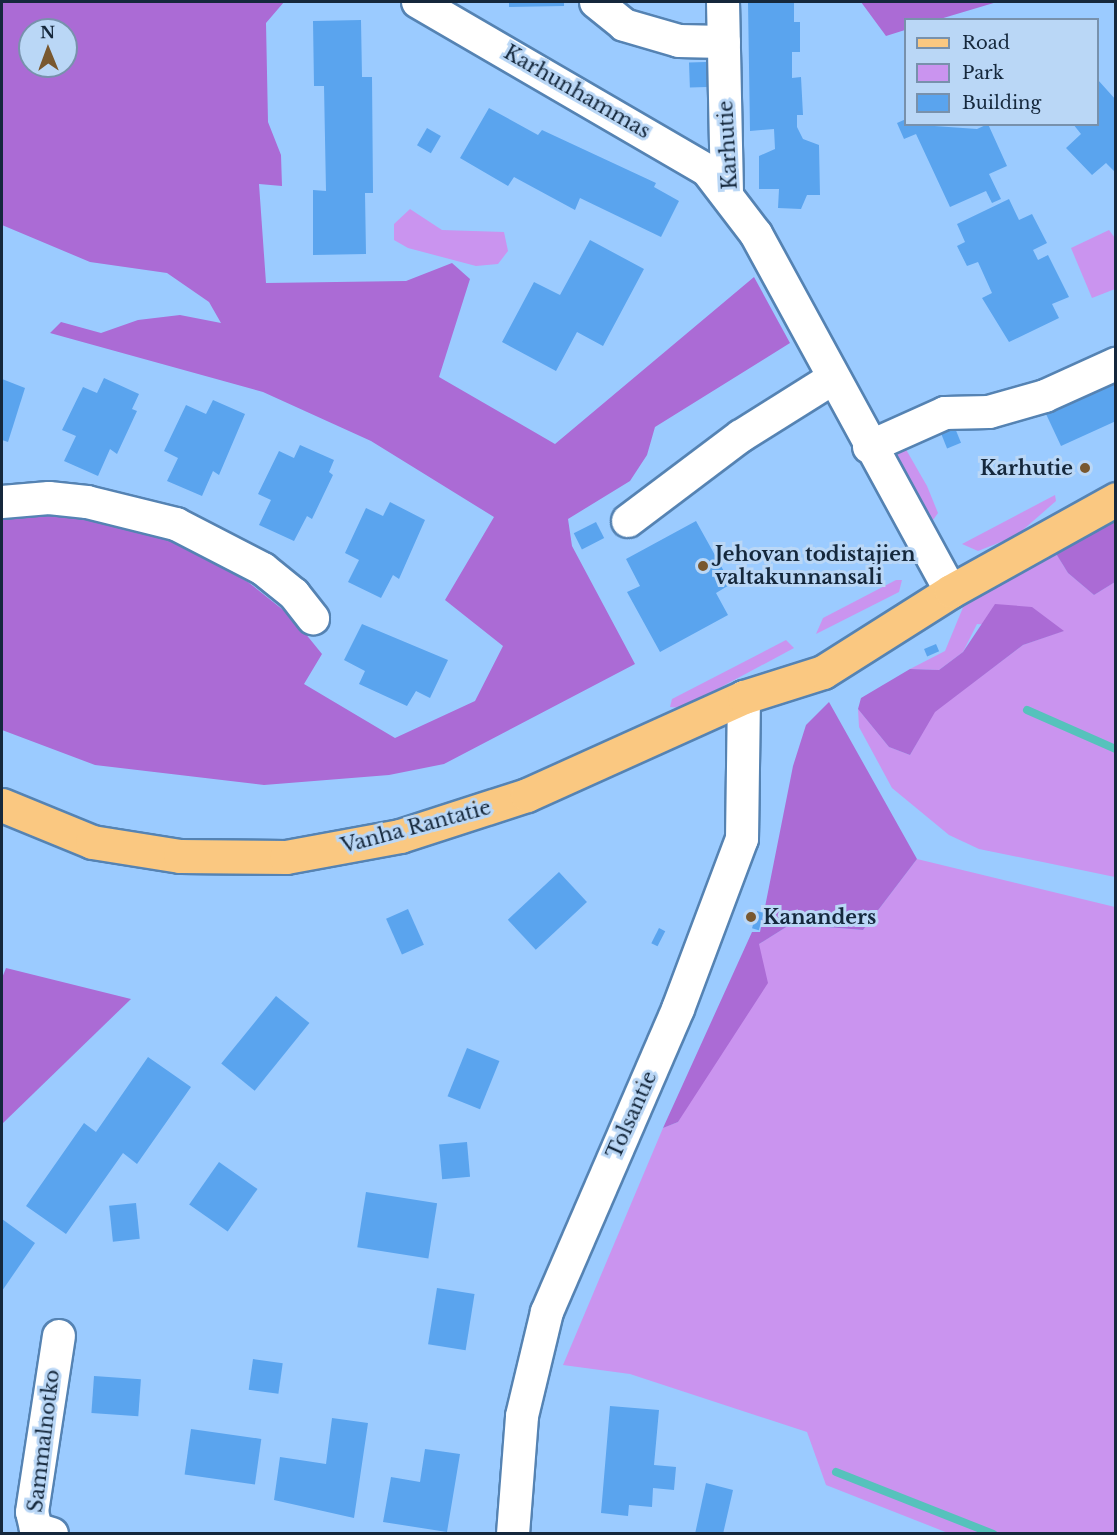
<!DOCTYPE html>
<html>
<head>
<meta charset="utf-8">
<style>
  body { margin:0 }
  #map { position:relative; width:1117px; height:1535px; overflow:hidden; background:#9bcbff; font-family:"Libre Baskerville",serif }
  div>[style] { position:absolute }
  .green>* { inset:0; background:#ca94ef }
  .forest>* { inset:0; background:#ab6bd5 }
  .stream>* { height:8px; margin:-4px; padding:0 4px; transform-origin:4px; border-radius:4px; background:#56c2bc }
  .building>* { inset:0; background:#5aa4ee; transform-origin:0 0 }
  .roads { filter:drop-shadow(2px 0 #5583b3) drop-shadow(-2px 0 #5583b3) drop-shadow(0 2px #5583b3) drop-shadow(0 -2px #5583b3) }
  .minor>* { height:32px; margin:-16px; padding:0 16px; transform-origin:16px; border-radius:16px; background:#fff }
  .major>* { height:33px; margin:-16.5px; padding:0 16.5px; transform-origin:16.5px; border-radius:16.5px; background:#fac881 }
  .dots>* { width:16px; height:16px; translate:-50% -50%; box-sizing:border-box; border:3px solid #bad7f6; border-radius:50% }
  span { translate:-50% -50%; white-space:nowrap; text-align:center; line-height:1.15; -webkit-text-stroke:6px #bad7f6; paint-order:stroke }
  .street-label { font-size:20px; color:#15283c }
  .poi-label { font-size:20px; color:#15283c; font-weight:700 }
  .right { translate:-100% -50%; text-align:right }
  .left { translate:0 -50%; text-align:left }
  .frame { position:absolute; inset:0; border:3px solid #15283c; pointer-events:none }
  .legend { position:absolute; left:904px; top:18px; width:195px; height:108px; box-sizing:border-box; background:#bad7f6; border:2px solid #7891ac; margin:0; padding:8px 10px; list-style:none; font-size:18px; color:#15283c }
  .legend li { display:flex; align-items:center; gap:12px; height:30px }
  .legend b { width:30px; border:2px solid #7891ac }
  .north { position:absolute; left:18px; top:18px; width:60px; height:60px; box-sizing:border-box; background:#bad7f6; border:2px solid #7891ac; border-radius:50%; rotate:359deg; font-size:16px; font-weight:700; line-height:24px; text-align:center; color:#15283c }
  .north::after { content:''; display:block; margin:auto; width:21px; height:27px; background:#79582f; clip-path:polygon(50% 0,100% 100%,50% 72%,0 100%) }
</style>
</head>
<body>
<div id="map">
  <div class="green">
    <i style="clip-path:polygon(410px 209px,442px 230px,504px 232px,508px 251px,498px 264px,476px 266px,408px 248px,394px 240px,394px 224px)"></i>
    <i style="clip-path:polygon(1109px 230px,1115px 238px,1115px 289px,1092px 298px,1071px 248px)"></i>
    <i style="clip-path:polygon(904px 446px,927px 486px,938px 513px,933px 520px,894px 456px,893px 448px)"></i>
    <i style="clip-path:polygon(1055px 495px,1056px 501px,1016px 536px,978px 551px,962px 544px)"></i>
    <i style="clip-path:polygon(1055px 552px,1068px 573px,1094px 595px,1115px 582px,1115px 877px,979px 849px,949px 835px,892px 788px,859px 727px,858px 709px,889px 747px,910px 755px,934px 712px,1023px 645px,1063px 631px,977px 624px,963px 652px,939px 670px,910px 669px,945px 651px,964px 605px)"></i>
    <i style="clip-path:polygon(896px 580px,902px 580px,899px 592px,816px 634px,823px 618px)"></i>
    <i style="clip-path:polygon(786px 640px,794px 648px,682px 708px,670px 707px,672px 699px)"></i>
    <i style="clip-path:polygon(917px 859px,1115px 907px,1115px 1533px,948px 1533px,826px 1485px,807px 1432px,630px 1374px,563px 1365px,663px 1128px,678px 1122px,759px 944px,791px 924px,863px 930px)"></i>
  </div>
  <div class="forest">
    <i style="clip-path:polygon(evenodd,2px 2px,284px 2px,266px 23px,268px 122px,281px 155px,282px 186px,259px 184px,266px 283px,406px 281px,452px 263px,470px 279px,439px 377px,555px 444px,754px 277px,790px 343px,655px 427px,647px 455px,630px 481px,568px 519px,572px 546px,635px 664px,444px 764px,389px 775px,264px 785px,95px 765px,2px 730px,2px 518px,63px 511px,148px 527px,248px 582px,292px 617px,322px 654px,304px 684px,395px 738px,475px 701px,503px 646px,445px 600px,494px 517px,371px 441px,263px 392px,50px 333px,61px 322px,101px 333px,138px 320px,180px 315px,221px 323px,209px 302px,167px 273px,90px 262px,2px 225px,2px 2px,30px 30px,66px 30px,66px 66px,30px 66px,30px 30px)"></i>
    <i style="clip-path:polygon(861px 2px,997px 2px,940px 19px,906px 20px,905px 30px,886px 36px)"></i>
    <i style="clip-path:polygon(1115px 517px,1115px 582px,1094px 595px,1068px 573px,1055px 552px)"></i>
    <i style="clip-path:polygon(995px 604px,1032px 607px,1064px 631px,1023px 645px,935px 712px,910px 755px,889px 747px,858px 709px,861px 698px,910px 669px,939px 670px,963px 652px)"></i>
    <i style="clip-path:polygon(829px 702px,917px 859px,863px 930px,791px 924px,759px 944px,768px 983px,678px 1122px,663px 1128px,752px 932px,760px 932px,793px 766px,806px 725px)"></i>
    <i style="clip-path:polygon(6px 968px,131px 999px,2px 1124px,2px 978px)"></i>
  </div>
  <div class="stream">
    <i style="left:1027px;top:710px;width:97px;rotate:23.7deg"></i>
    <i style="left:836px;top:1472px;width:169px;rotate:21.5deg"></i>
  </div>
  <div class="building">
    <i style="clip-path:polygon(509px 2px,564px 2px,564px 6px,509px 7px)"></i>
    <i style="clip-path:polygon(748px 2px,794px 2px,794px 22px,800px 22px,800px 52px,792px 52px,792px 78px,801px 77px,803px 115px,797px 115px,797px 127px,803px 139px,819px 145px,820px 195px,807px 195px,801px 209px,778px 208px,779px 189px,759px 189px,759px 156px,775px 149px,774px 129px,750px 131px)"></i>
    <i style="clip-path:polygon(361px 20px,362px 77px,372px 77px,373px 193px,365px 193px,366px 254px,313px 255px,313px 190px,326px 191px,324px 86px,314px 86px,313px 21px)"></i>
    <i style="left:706px;top:62px;width:25px;height:17px;rotate:88deg"></i>
    <i style="clip-path:polygon(1098px 80px,1116px 100px,1116px 173px,1106px 163px,1092px 175px,1066px 148px,1081px 134px,1073px 124px,1098px 124px)"></i>
    <i style="clip-path:polygon(489px 108px,538px 135px,542px 130px,656px 183px,654px 187px,679px 201px,661px 237px,580px 198px,575px 210px,514px 177px,508px 186px,460px 158px)"></i>
    <i style="clip-path:polygon(906px 119px,906px 124px,977px 129px,988px 124px,1007px 166px,989px 174px,1001px 199px,992px 203px,986px 191px,950px 207px,916px 134px,904px 139px,897px 123px)"></i>
    <i style="left:427px;top:128px;width:16px;height:20px;rotate:30deg"></i>
    <i style="clip-path:polygon(1009px 199px,1019px 220px,1032px 214px,1047px 243px,1033px 250px,1038px 260px,1048px 255px,1069px 297px,1052px 304px,1059px 318px,1009px 342px,982px 298px,992px 293px,978px 262px,967px 266px,957px 246px,965px 242px,957px 224px)"></i>
    <i style="clip-path:polygon(590px 240px,644px 269px,603px 346px,577px 332px,556px 371px,502px 342px,534px 282px,560px 295px)"></i>
    <i style="clip-path:polygon(104px 378px,139px 394px,132px 409px,137px 411px,117px 454px,110px 449px,98px 476px,64px 461px,76px 436px,62px 430px,83px 387px,97px 393px)"></i>
    <i style="clip-path:polygon(2px 379px,25px 388px,8px 442px,2px 440px)"></i>
    <i style="clip-path:polygon(1116px 383px,1116px 421px,1061px 446px,1046px 414px)"></i>
    <i style="clip-path:polygon(213px 400px,245px 414px,219px 475px,213px 471px,202px 496px,167px 481px,178px 458px,164px 451px,186px 405px,206px 414px)"></i>
    <i style="left:955px;top:428px;width:16px;height:15px;rotate:68deg"></i>
    <i style="clip-path:polygon(300px 445px,334px 460px,329px 472px,333px 475px,312px 519px,307px 516px,294px 541px,259px 525px,271px 500px,258px 494px,279px 451px,294px 458px)"></i>
    <i style="clip-path:polygon(390px 502px,425px 520px,399px 579px,393px 575px,381px 598px,348px 582px,359px 560px,345px 553px,366px 508px,383px 516px)"></i>
    <i style="clip-path:polygon(696px 521px,731px 584px,716px 593px,728px 615px,660px 652px,627px 592px,640px 586px,626px 559px)"></i>
    <i style="left:596px;top:522px;width:18px;height:25px;rotate:63deg"></i>
    <i style="clip-path:polygon(362px 624px,448px 660px,430px 698px,416px 691px,407px 706px,359px 684px,365px 671px,344px 660px)"></i>
    <i style="left:936px;top:644px;width:8px;height:13px;rotate:67deg"></i>
    <i style="left:559px;top:872px;width:41px;height:70px;rotate:47deg"></i>
    <i style="left:408px;top:909px;width:39px;height:24px;rotate:66deg"></i>
    <i style="left:757px;top:911px;width:7px;height:18px;rotate:16deg"></i>
    <i style="left:659px;top:928px;width:7px;height:17px;rotate:27deg"></i>
    <i style="left:276px;top:996px;width:43px;height:87px;rotate:39deg"></i>
    <i style="left:467px;top:1048px;width:35px;height:52px;rotate:22deg"></i>
    <i style="clip-path:polygon(148px 1057px,191px 1087px,137px 1164px,123px 1153px,66px 1234px,26px 1206px,84px 1123px,96px 1132px)"></i>
    <i style="left:467px;top:1142px;width:35px;height:28px;rotate:85deg"></i>
    <i style="left:219px;top:1162px;width:47px;height:52px;rotate:35deg"></i>
    <i style="left:366px;top:1192px;width:72px;height:56px;rotate:9deg"></i>
    <i style="left:136px;top:1203px;width:36px;height:27px;rotate:84deg"></i>
    <i style="clip-path:polygon(2px 1219px,35px 1243px,2px 1291px)"></i>
    <i style="left:437px;top:1288px;width:38px;height:57px;rotate:9deg"></i>
    <i style="left:253px;top:1359px;width:30px;height:31px;rotate:8deg"></i>
    <i style="left:94px;top:1376px;width:47px;height:37px;rotate:4deg"></i>
    <i style="clip-path:polygon(610px 1406px,659px 1410px,654px 1465px,676px 1467px,674px 1490px,653px 1488px,652px 1507px,629px 1505px,628px 1516px,601px 1513px)"></i>
    <i style="clip-path:polygon(332px 1418px,368px 1423px,354px 1518px,274px 1500px,280px 1457px,326px 1464px)"></i>
    <i style="left:191px;top:1429px;width:71px;height:46px;rotate:8deg"></i>
    <i style="clip-path:polygon(425px 1449px,460px 1454px,447px 1532px,383px 1522px,391px 1477px,420px 1482px)"></i>
    <i style="clip-path:polygon(706px 1483px,733px 1490px,723px 1534px,695px 1534px)"></i>
  </div>
  <div class="roads">
    <div class="minor">
      <i style="left:418px;top:2px;width:334px;rotate:30.2deg"></i>
      <i style="left:707px;top:170px;width:81px;rotate:52.6deg"></i>
      <i style="left:756px;top:234px;width:407px;rotate:61.4deg"></i>
      <i style="left:596px;top:2px;width:36px;rotate:39deg"></i>
      <i style="left:624px;top:25px;width:57px;rotate:16.2deg"></i>
      <i style="left:679px;top:41px;width:45px;rotate:1.3deg"></i>
      <i style="left:723px;top:2px;width:193px;rotate:88.8deg"></i>
      <i style="left:869px;top:447px;width:83px;rotate:-24.1deg"></i>
      <i style="left:945px;top:413px;width:44px;rotate:-1.3deg"></i>
      <i style="left:989px;top:412px;width:58px;rotate:-15.9deg"></i>
      <i style="left:1045px;top:396px;width:78px;rotate:-24.3deg"></i>
      <i style="left:2px;top:502px;width:47px;rotate:-4.9deg"></i>
      <i style="left:49px;top:498px;width:38px;rotate:6deg"></i>
      <i style="left:87px;top:502px;width:92px;rotate:13.9deg"></i>
      <i style="left:176px;top:524px;width:98px;rotate:27.3deg"></i>
      <i style="left:263px;top:569px;width:40px;rotate:39deg"></i>
      <i style="left:294px;top:594px;width:31px;rotate:52deg"></i>
      <i style="left:628px;top:521px;width:141px;rotate:-37deg"></i>
      <i style="left:741px;top:436px;width:107px;rotate:-32.1deg"></i>
      <i style="left:52px;top:1534px;width:17px;rotate:-163deg"></i>
      <i style="left:36px;top:1529px;width:17px;rotate:-103deg"></i>
      <i style="left:32px;top:1512px;width:178px;rotate:-81.3deg"></i>
      <i style="left:513px;top:1534px;width:118px;rotate:-85.6deg"></i>
      <i style="left:522px;top:1416px;width:107px;rotate:-76.5deg"></i>
      <i style="left:547px;top:1312px;width:330px;rotate:-66.6deg"></i>
      <i style="left:678px;top:1009px;width:182px;rotate:-69.4deg"></i>
      <i style="left:742px;top:839px;width:142px;rotate:-89.2deg"></i>
    </div>
    <div class="major">
      <i style="left:2px;top:805px;width:97px;rotate:22.3deg"></i>
      <i style="left:92px;top:842px;width:89px;rotate:9deg"></i>
      <i style="left:180px;top:856px;width:106px;rotate:0.5deg"></i>
      <i style="left:286px;top:857px;width:116px;rotate:-10.4deg"></i>
      <i style="left:400px;top:836px;width:133px;rotate:-17.9deg"></i>
      <i style="left:527px;top:795px;width:238px;rotate:-24.3deg"></i>
      <i style="left:744px;top:697px;width:83px;rotate:-17.6deg"></i>
      <i style="left:823px;top:672px;width:151px;rotate:-32.3deg"></i>
      <i style="left:951px;top:591px;width:189px;rotate:-29.1deg"></i>
    </div>
  </div>
  <div class="dots">
    <i style="left:1085px;top:468px;background:#79582f"></i>
    <i style="left:703px;top:566px;background:#79582f"></i>
    <i style="left:751px;top:917px;background:#79582f"></i>
  </div>
  <div class="street-label">
    <span style="left:577px;top:92px;rotate:30deg">Karhunhammas</span>
    <span style="left:728px;top:145px;rotate:-93deg">Karhutie</span>
    <span style="left:416px;top:827px;rotate:-15deg">Vanha Rantatie</span>
    <span style="left:632px;top:1115px;rotate:-66deg">Tolsantie</span>
    <span style="left:44px;top:1441px;rotate:-83deg">Sammalnotko</span>
  </div>
  <div class="poi-label">
    <span class="right" style="left:1073px;top:468px">Karhutie</span>
    <span class="left" style="left:715px;top:566px">Jehovan todistajien<br>valtakunnansali</span>
    <span class="left" style="left:763px;top:917px">Kananders</span>
  </div>
  <div class="frame"></div>
  <ul class="legend">
  <li><b style="height:8px;background:#fac881"></b>Road</li>
  <li><b style="height:16px;background:#ca94ef"></b>Park</li>
  <li><b style="height:16px;background:#5aa4ee"></b>Building</li>
  </ul>
  <div class="north">N</div>
</div>
</body>
</html>
